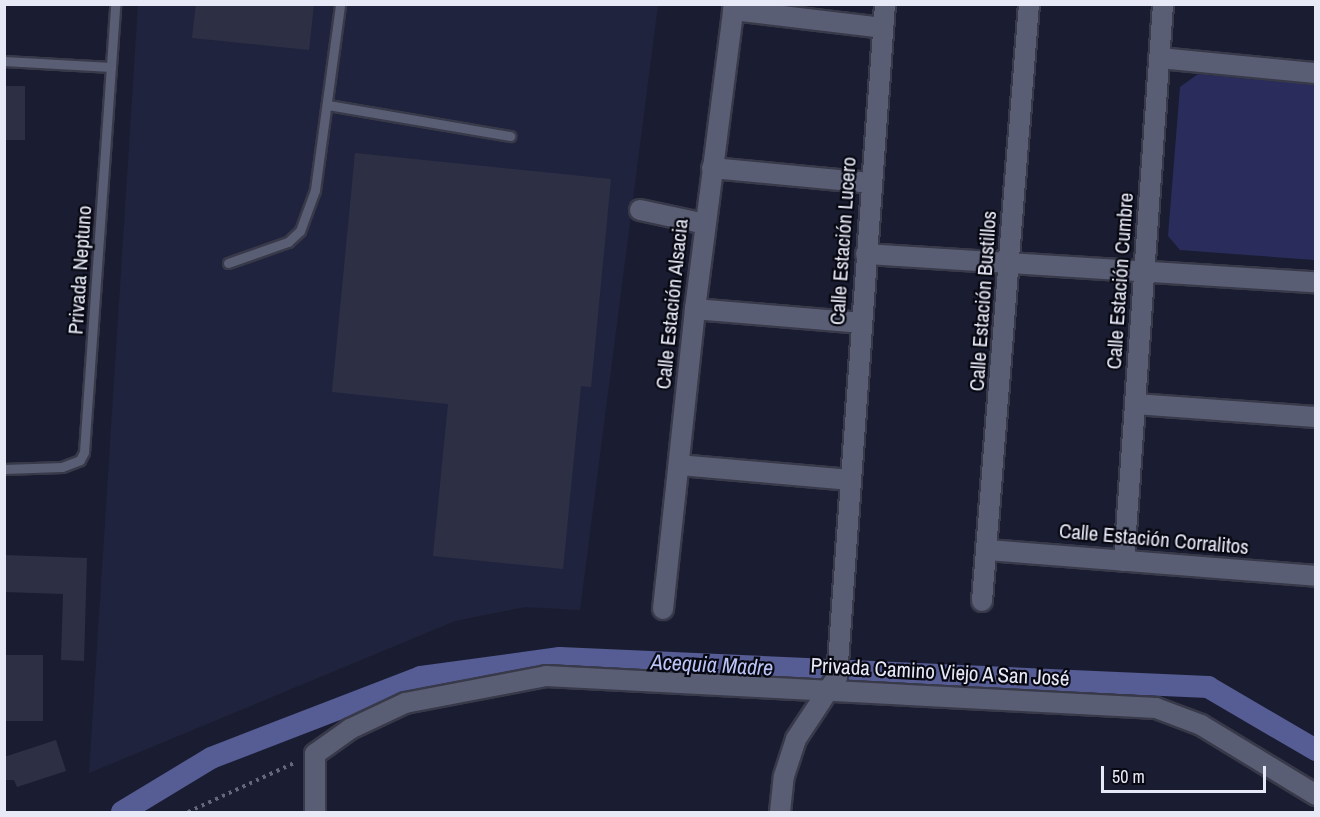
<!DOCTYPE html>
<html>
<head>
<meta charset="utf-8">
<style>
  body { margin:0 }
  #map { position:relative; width:1320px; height:817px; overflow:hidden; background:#1a1d31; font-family:"Archivo Narrow",sans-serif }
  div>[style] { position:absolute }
  .built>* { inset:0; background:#20233d }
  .green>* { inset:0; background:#2a2d5b }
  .canal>* { height:22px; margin:-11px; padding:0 11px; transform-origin:11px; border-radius:11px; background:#565c94 }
  .building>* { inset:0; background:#2d3045; transform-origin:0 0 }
  .path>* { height:4px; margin-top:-2px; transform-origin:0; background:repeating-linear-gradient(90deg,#65687a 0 3px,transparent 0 7.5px) }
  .roads { filter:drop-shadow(2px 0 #383949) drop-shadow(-2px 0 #383949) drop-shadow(0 2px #383949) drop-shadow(0 -2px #383949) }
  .service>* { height:9px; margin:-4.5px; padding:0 4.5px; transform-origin:4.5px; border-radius:4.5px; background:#5a5e75 }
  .minor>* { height:20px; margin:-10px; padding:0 10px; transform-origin:10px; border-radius:10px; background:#5a5e75 }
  span { translate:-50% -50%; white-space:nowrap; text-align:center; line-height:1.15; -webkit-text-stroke:4.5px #070811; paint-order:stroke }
  .street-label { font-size:21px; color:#e7e9f7 }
  .water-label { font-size:22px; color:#bbc4f6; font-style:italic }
  .frame { position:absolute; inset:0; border:6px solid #e7e9f7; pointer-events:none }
  .scale { position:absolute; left:1101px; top:766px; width:165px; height:27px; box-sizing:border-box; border:3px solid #e7e9f7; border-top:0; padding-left:8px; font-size:18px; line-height:21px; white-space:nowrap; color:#e7e9f7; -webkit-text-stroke:4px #070811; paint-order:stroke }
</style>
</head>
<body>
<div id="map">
  <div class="built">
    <i style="clip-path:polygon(138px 5px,658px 5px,580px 610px,525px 607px,455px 621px,89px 773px)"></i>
  </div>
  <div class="green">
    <i style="clip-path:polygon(1198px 74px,1315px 85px,1315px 260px,1180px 250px,1168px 236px,1180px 87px)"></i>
  </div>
  <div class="canal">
    <i style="left:122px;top:812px;width:104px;rotate:-31.2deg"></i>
    <i style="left:211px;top:758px;width:225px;rotate:-21.1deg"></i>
    <i style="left:421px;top:677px;width:140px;rotate:-7.8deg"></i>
    <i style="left:560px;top:658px;width:649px;rotate:2.56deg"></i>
    <i style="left:1208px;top:687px;width:125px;rotate:30.3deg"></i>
  </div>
  <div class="building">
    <i style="clip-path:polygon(196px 4px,314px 4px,309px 50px,192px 38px)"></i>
    <i style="left:4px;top:86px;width:21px;height:54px"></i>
    <i style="clip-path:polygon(355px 153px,611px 179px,591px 387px,581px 386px,563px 569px,433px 556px,448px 404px,332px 392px)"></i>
    <i style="clip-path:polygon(4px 555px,87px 558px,84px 661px,61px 660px,63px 594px,4px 592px)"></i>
    <i style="left:4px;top:655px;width:39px;height:66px"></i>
    <i style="clip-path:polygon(56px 740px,66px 771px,17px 787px,14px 780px,4px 780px,4px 757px)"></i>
  </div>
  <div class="path">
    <i style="left:188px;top:812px;width:119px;rotate:-24.8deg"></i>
  </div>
  <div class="roads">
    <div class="service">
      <i style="left:4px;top:61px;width:107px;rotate:3.2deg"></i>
      <i style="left:328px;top:105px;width:185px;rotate:9.7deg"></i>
      <i style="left:228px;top:263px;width:64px;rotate:-19.3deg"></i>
      <i style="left:288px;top:242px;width:16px;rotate:-43deg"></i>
      <i style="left:300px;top:231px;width:44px;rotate:-69.9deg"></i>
      <i style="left:315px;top:190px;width:188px;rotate:-82.3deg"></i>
      <i style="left:4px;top:469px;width:58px;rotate:-2deg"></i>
      <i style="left:62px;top:467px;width:19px;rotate:-21deg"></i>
      <i style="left:80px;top:460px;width:9px;rotate:-63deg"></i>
      <i style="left:84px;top:452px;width:449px;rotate:-86deg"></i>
    </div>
    <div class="minor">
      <i style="left:733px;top:10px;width:151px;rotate:6.8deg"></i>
      <i style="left:1159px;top:58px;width:158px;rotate:5.5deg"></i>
      <i style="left:712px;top:168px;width:161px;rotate:5.4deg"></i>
      <i style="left:640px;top:210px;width:67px;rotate:12deg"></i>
      <i style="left:866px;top:254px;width:451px;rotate:3.6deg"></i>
      <i style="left:695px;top:309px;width:167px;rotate:4.8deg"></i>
      <i style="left:1135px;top:404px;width:181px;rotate:4.1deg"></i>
      <i style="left:679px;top:465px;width:171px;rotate:5deg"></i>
      <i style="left:988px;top:550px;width:329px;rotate:4.5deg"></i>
      <i style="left:1124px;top:561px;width:558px;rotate:-85.99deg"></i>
      <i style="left:982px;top:601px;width:599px;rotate:-85.5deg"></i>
      <i style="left:663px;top:609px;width:302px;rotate:-83.9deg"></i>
      <i style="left:695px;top:309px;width:307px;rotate:-82.7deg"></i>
      <i style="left:315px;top:812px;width:58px;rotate:-90deg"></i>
      <i style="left:315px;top:754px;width:43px;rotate:-35.5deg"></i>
      <i style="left:350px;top:729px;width:61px;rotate:-25.3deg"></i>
      <i style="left:405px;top:703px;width:144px;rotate:-10.8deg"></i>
      <i style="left:546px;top:676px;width:611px;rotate:3deg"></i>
      <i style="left:1156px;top:708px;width:48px;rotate:20.7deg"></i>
      <i style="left:1201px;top:725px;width:135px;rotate:31.3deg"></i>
      <i style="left:780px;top:812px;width:36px;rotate:-84deg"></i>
      <i style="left:784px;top:776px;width:39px;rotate:-72deg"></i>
      <i style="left:796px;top:739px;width:74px;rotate:-56.5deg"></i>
      <i style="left:837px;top:677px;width:675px;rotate:-85.92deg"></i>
    </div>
  </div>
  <div class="street-label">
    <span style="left:843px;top:241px;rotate:-86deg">Calle Estación Lucero</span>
    <span style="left:80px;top:270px;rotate:-86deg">Privada Neptuno</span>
    <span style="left:1120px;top:281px;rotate:-86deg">Calle Estación Cumbre</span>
    <span style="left:983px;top:301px;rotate:-86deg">Calle Estación Bustillos</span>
    <span style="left:672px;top:304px;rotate:-84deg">Calle Estación Alsacia</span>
    <span style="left:1154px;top:539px;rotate:5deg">Calle Estación Corralitos</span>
    <span style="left:940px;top:672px;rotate:3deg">Privada Camino Viejo A San José</span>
  </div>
  <div class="water-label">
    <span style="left:712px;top:665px;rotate:3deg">Acequia Madre</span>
  </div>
  <div class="frame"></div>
  <div class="scale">50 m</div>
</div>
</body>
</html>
